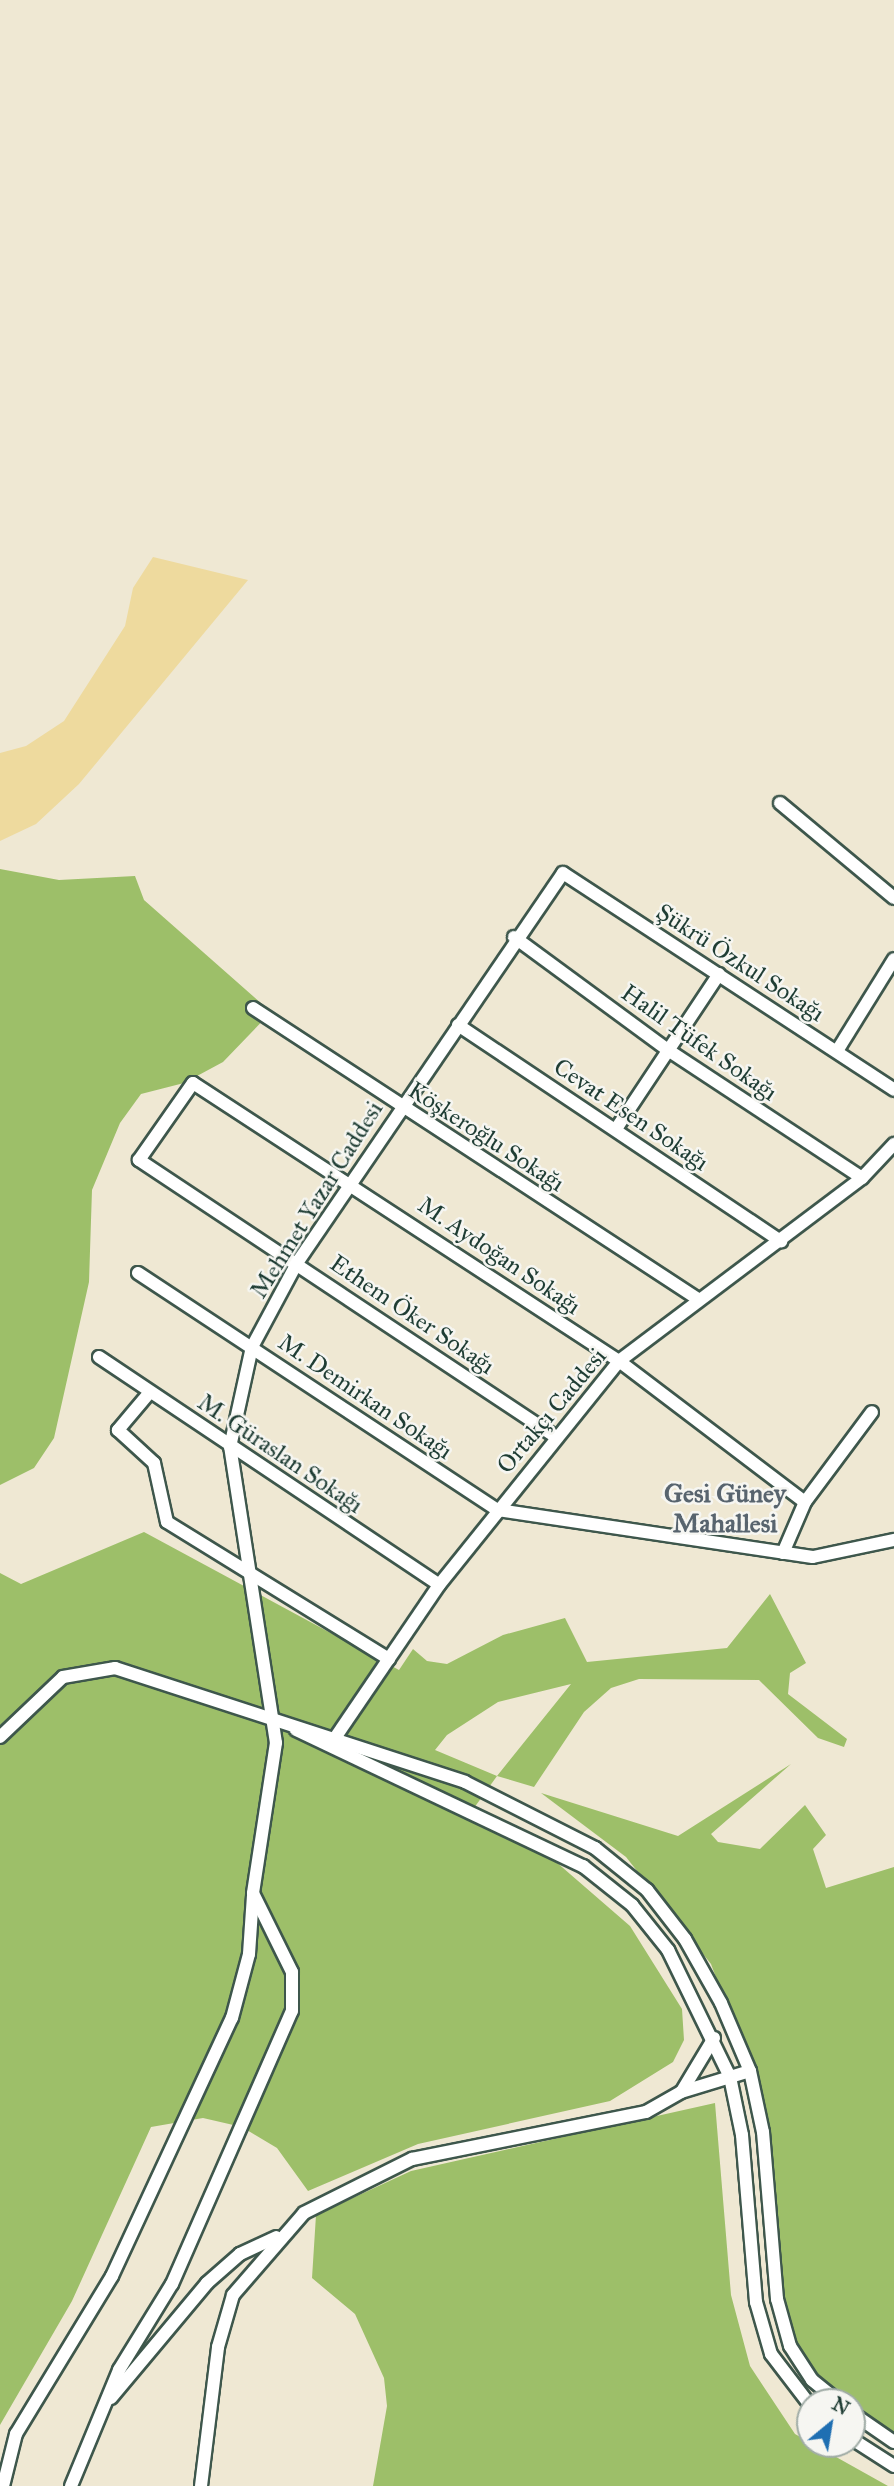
<!DOCTYPE html>
<html>
<head>
<meta charset="utf-8">
<style>
  body { margin:0 }
  #map { position:relative; width:894px; height:2486px; overflow:hidden; background:#efe8d3; font-family:"IM FELL Great Primer",serif }
  div>[style] { position:absolute }
  .green>* { inset:0; background:#9dbf69 }
  .sand>* { inset:0; background:#eeda9e }
  .roads { filter:drop-shadow(2px 0 #3e574c) drop-shadow(-2px 0 #3e574c) drop-shadow(0 2px #3e574c) drop-shadow(0 -2px #3e574c) }
  .minor>* { height:12px; margin:-6px; padding:0 6px; transform-origin:6px; border-radius:6px; background:#fff }
  span { translate:-50% -50%; white-space:nowrap; text-align:center; line-height:1.15; -webkit-text-stroke:5px #f6f6f2; paint-order:stroke }
  .street-label { font-size:24px; color:#1f3d34 }
  .neighbourhood-label { font-size:26px; color:#58646e; font-weight:700 }
  .north { position:absolute; left:796px; top:2388px; width:70px; height:70px; box-sizing:border-box; background:#f6f6f2; border:2px solid #a0aca6; border-radius:50%; rotate:30deg; font-size:19px; font-weight:700; line-height:28px; text-align:center; color:#1f3d34 }
  .north::after { content:''; display:block; margin:auto; width:24px; height:32px; background:#1f6fb2; clip-path:polygon(50% 0,100% 100%,50% 72%,0 100%) }
</style>
</head>
<body>
<div id="map">
  <div class="green">
    <i style="clip-path:polygon(0 869px,59px 880px,135px 876px,144px 900px,271px 1012px,223px 1062px,184px 1083px,141px 1094px,120px 1123px,92px 1190px,89px 1282px,54px 1438px,34px 1468px,0 1485px)"></i>
    <i style="clip-path:polygon(evenodd,144px 1532px,399px 1670px,413px 1649px,427px 1661px,447px 1664px,503px 1635px,565px 1618px,587px 1662px,727px 1648px,770px 1594px,806px 1663px,790px 1673px,788px 1694px,847px 1739px,844px 1747px,818px 1738px,759px 1680px,639px 1679px,611px 1688px,584px 1712px,534px 1787px,497px 1776px,469px 1815px,555px 1861px,630px 1926px,682px 2009px,684px 2040px,673px 2062px,610px 2101px,418px 2144px,308px 2191px,277px 2148px,242px 2127px,203px 2118px,151px 2127px,72px 2301px,0 2425px,0 1573px,21px 1584px,144px 1532px,571px 1684px,497px 1776px,435px 1750px,447px 1735px,498px 1702px,571px 1684px)"></i>
    <i style="clip-path:polygon(791px 1764px,711px 1834px,718px 1842px,760px 1849px,805px 1805px,826px 1835px,813px 1849px,826px 1888px,894px 1867px,894px 2436px,852px 2411px,852px 2402px,840px 2402px,806px 2367px,786px 2323px,752px 2074px,711px 1964px,626px 1857px,541px 1793px,678px 1836px)"></i>
    <i style="clip-path:polygon(715px 2103px,731px 2295px,750px 2366px,795px 2434px,888px 2486px,373px 2486px,387px 2406px,384px 2378px,355px 2314px,312px 2278px,316px 2215px,411px 2171px)"></i>
  </div>
  <div class="sand">
    <i style="clip-path:polygon(153px 557px,248px 580px,79px 784px,36px 824px,0 841px,0 753px,26px 746px,64px 721px,125px 626px,133px 588px)"></i>
  </div>
  <div class="roads">
    <div class="minor">
      <i style="left:780px;top:803px;width:148px;rotate:39.8deg"></i>
      <i style="left:514px;top:937px;width:191px;rotate:36.3deg"></i>
      <i style="left:668px;top:1050px;width:232px;rotate:33.4deg"></i>
      <i style="left:253px;top:1008px;width:532px;rotate:33.18deg"></i>
      <i style="left:458px;top:1025px;width:389px;rotate:33.8deg"></i>
      <i style="left:837px;top:1051px;width:108px;rotate:-58.2deg"></i>
      <i style="left:616px;top:1129px;width:186px;rotate:-56.4deg"></i>
      <i style="left:138px;top:1273px;width:431px;rotate:33.4deg"></i>
      <i style="left:498px;top:1510px;width:318px;rotate:8.5deg"></i>
      <i style="left:813px;top:1557px;width:83px;rotate:-11.9deg"></i>
      <i style="left:99px;top:1357px;width:409px;rotate:33.8deg"></i>
      <i style="left:150px;top:1392px;width:50px;rotate:130.1deg"></i>
      <i style="left:118px;top:1430px;width:49px;rotate:42.5deg"></i>
      <i style="left:154px;top:1463px;width:60px;rotate:77.6deg"></i>
      <i style="left:167px;top:1522px;width:261px;rotate:31.7deg"></i>
      <i style="left:556px;top:1437px;width:501px;rotate:-146.41deg"></i>
      <i style="left:139px;top:1160px;width:94px;rotate:-55deg"></i>
      <i style="left:193px;top:1083px;width:509px;rotate:33.13deg"></i>
      <i style="left:619px;top:1361px;width:233px;rotate:37.2deg"></i>
      <i style="left:783px;top:1553px;width:56px;rotate:-66.7deg"></i>
      <i style="left:805px;top:1502px;width:112px;rotate:-53.3deg"></i>
      <i style="left:296px;top:1730px;width:318px;rotate:25.4deg"></i>
      <i style="left:583px;top:1866px;width:63px;rotate:38.5deg"></i>
      <i style="left:632px;top:1905px;width:58px;rotate:51.3deg"></i>
      <i style="left:668px;top:1950px;width:141px;rotate:64deg"></i>
      <i style="left:730px;top:2077px;width:59px;rotate:78.3deg"></i>
      <i style="left:742px;top:2135px;width:168px;rotate:85.2deg"></i>
      <i style="left:756px;top:2302px;width:54px;rotate:73.9deg"></i>
      <i style="left:771px;top:2354px;width:64px;rotate:52.6deg"></i>
      <i style="left:0;top:1737px;width:87px;rotate:-43.6deg"></i>
      <i style="left:63px;top:1677px;width:53px;rotate:-9.8deg"></i>
      <i style="left:115px;top:1668px;width:368px;rotate:18deg"></i>
      <i style="left:465px;top:1782px;width:146px;rotate:26.9deg"></i>
      <i style="left:595px;top:1848px;width:67px;rotate:38.9deg"></i>
      <i style="left:647px;top:1890px;width:62px;rotate:52.2deg"></i>
      <i style="left:685px;top:1939px;width:73px;rotate:60.6deg"></i>
      <i style="left:721px;top:2003px;width:74px;rotate:66.9deg"></i>
      <i style="left:750px;top:2071px;width:62px;rotate:78deg"></i>
      <i style="left:763px;top:2132px;width:168px;rotate:85.2deg"></i>
      <i style="left:777px;top:2299px;width:49px;rotate:74.5deg"></i>
      <i style="left:790px;top:2346px;width:40px;rotate:57.1deg"></i>
      <i style="left:812px;top:2380px;width:35px;rotate:39deg"></i>
      <i style="left:335px;top:1738px;width:185px;rotate:-55.8deg"></i>
      <i style="left:439px;top:1585px;width:287px;rotate:-51.2deg"></i>
      <i style="left:619px;top:1361px;width:304px;rotate:-37deg"></i>
      <i style="left:862px;top:1178px;width:47px;rotate:-46.7deg"></i>
      <i style="left:682px;top:2091px;width:62px;rotate:-58.9deg"></i>
      <i style="left:111px;top:2398px;width:150px;rotate:-50.1deg"></i>
      <i style="left:207px;top:2283px;width:44px;rotate:-41.3deg"></i>
      <i style="left:240px;top:2254px;width:40px;rotate:-25deg"></i>
      <i style="left:852px;top:2413px;width:51px;rotate:34.6deg"></i>
      <i style="left:852px;top:2439px;width:50px;rotate:32.7deg"></i>
      <i style="left:3px;top:2486px;width:54px;rotate:-76deg"></i>
      <i style="left:16px;top:2434px;width:185px;rotate:-58.7deg"></i>
      <i style="left:112px;top:2276px;width:285px;rotate:-65.1deg"></i>
      <i style="left:232px;top:2018px;width:66px;rotate:-75.1deg"></i>
      <i style="left:249px;top:1954px;width:58px;rotate:-86.1deg"></i>
      <i style="left:71px;top:2486px;width:126px;rotate:-67.5deg"></i>
      <i style="left:119px;top:2370px;width:101px;rotate:-58.4deg"></i>
      <i style="left:172px;top:2284px;width:298px;rotate:-66.3deg"></i>
      <i style="left:292px;top:2011px;width:39px;rotate:-90deg"></i>
      <i style="left:292px;top:1972px;width:88px;rotate:-116.3deg"></i>
      <i style="left:253px;top:1893px;width:152px;rotate:-81.3deg"></i>
      <i style="left:276px;top:1743px;width:300px;rotate:-98.8deg"></i>
      <i style="left:230px;top:1447px;width:102px;rotate:-77.6deg"></i>
      <i style="left:252px;top:1347px;width:95px;rotate:-61.8deg"></i>
      <i style="left:297px;top:1263px;width:472px;rotate:-55.7deg"></i>
      <i style="left:563px;top:873px;width:396px;rotate:33.2deg"></i>
      <i style="left:201px;top:2486px;width:140px;rotate:-83deg"></i>
      <i style="left:218px;top:2347px;width:54px;rotate:-73.9deg"></i>
      <i style="left:233px;top:2295px;width:108px;rotate:-49.1deg"></i>
      <i style="left:304px;top:2213px;width:121px;rotate:-26.6deg"></i>
      <i style="left:412px;top:2159px;width:239px;rotate:-11.4deg"></i>
      <i style="left:646px;top:2112px;width:40px;rotate:-29.7deg"></i>
      <i style="left:681px;top:2092px;width:72px;rotate:-16.9deg"></i>
    </div>
  </div>
  <div class="street-label">
    <span style="left:740px;top:963px;rotate:33deg">Şükrü Özkul Sokağı</span>
    <span style="left:699px;top:1043px;rotate:35deg">Halil Tüfek Sokağı</span>
    <span style="left:631px;top:1115px;rotate:34deg">Cevat Esen Sokağı</span>
    <span style="left:486px;top:1137px;rotate:33deg">Köşkeroğlu Sokağı</span>
    <span style="left:317px;top:1200px;rotate:-58deg">Mehmet Yazar Caddesi</span>
    <span style="left:499px;top:1256px;rotate:34deg">M. Aydoğan Sokağı</span>
    <span style="left:412px;top:1315px;rotate:34deg">Ethem Öker Sokağı</span>
    <span style="left:365px;top:1397px;rotate:34deg">M. Demirkan Sokağı</span>
    <span style="left:552px;top:1411px;rotate:-50deg">Ortakçı Caddesi</span>
    <span style="left:280px;top:1454px;rotate:34deg">M. Güraslan Sokağı</span>
  </div>
  <div class="neighbourhood-label">
    <span style="left:725px;top:1509px">Gesi Güney<br>Mahallesi</span>
  </div>
  <div class="north">N</div>
</div>
</body>
</html>
